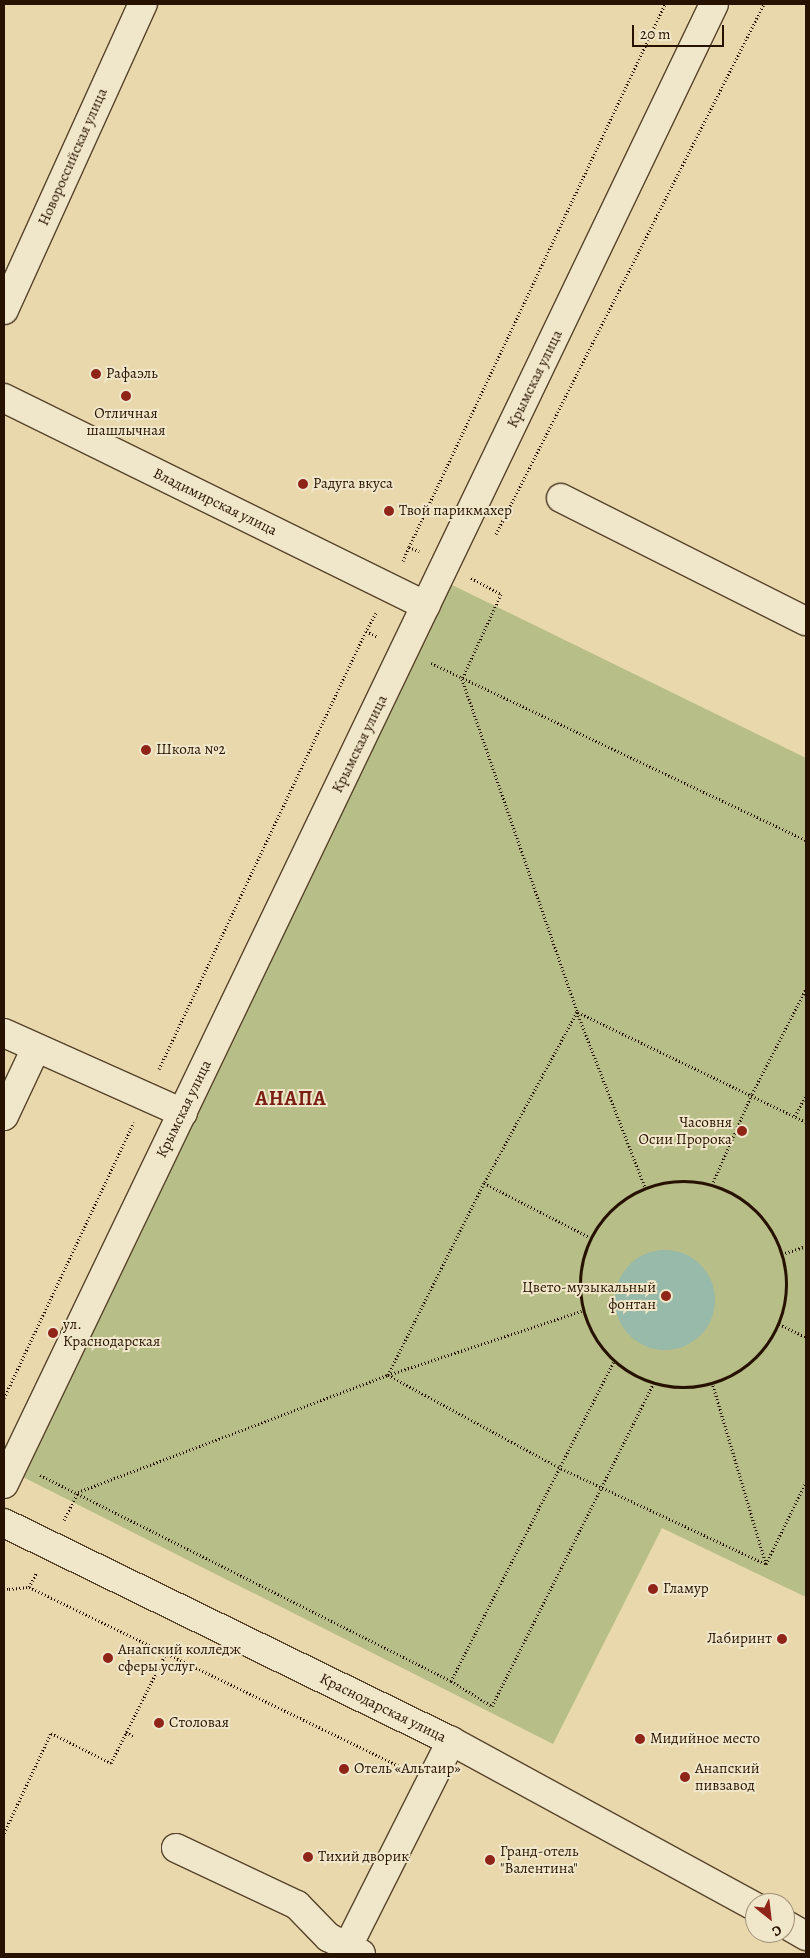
<!DOCTYPE html>
<html>
<head>
<meta charset="utf-8">
<style>
  body { margin:0 }
  #map { position:relative; width:810px; height:1958px; overflow:hidden; background:#e8d8ac; font-family:Alegreya,serif }
  div>[style] { position:absolute }
  .green>* { inset:0; background:#b7be88 }
  .water>* { inset:0; background:#97baaa }
  .round { border-radius:50% }
  .path>* { height:3px; margin-top:-1.5px; transform-origin:0; background:repeating-linear-gradient(90deg,#271200 0 1px,transparent 0 3.5px) }
  .path>.ring { margin:-1.5px; padding:0; box-sizing:content-box; background:none; border:3px solid #271200; border-radius:50% }
  .roads { filter:drop-shadow(1px 0 #57442b) drop-shadow(-1px 0 #57442b) drop-shadow(0 1px #57442b) drop-shadow(0 -1px #57442b) }
  .minor>* { height:28px; margin:-14px; padding:0 14px; transform-origin:14px; border-radius:14px; background:#f0e6c9 }
  .dots>* { width:14px; height:14px; translate:-50% -50%; box-sizing:border-box; border:2px solid #f0e6c9; border-radius:50% }
  span { translate:-50% -50%; white-space:nowrap; text-align:center; line-height:1.15; -webkit-text-stroke:4px #f0e6c9; paint-order:stroke }
  .street-label { font-size:15px; color:#271200 }
  .poi-label { font-size:15px; color:#271200 }
  .left { translate:0 -50%; text-align:left }
  .right { translate:-100% -50%; text-align:right }
  .district-label { font-size:20px; color:#7a1f14; font-weight:700; letter-spacing:1px }
  .frame { position:absolute; inset:0; border:5px solid #271200; pointer-events:none }
  .north { position:absolute; left:745px; top:1893px; width:50px; height:50px; box-sizing:border-box; background:#f0e6c9; border:1px solid #a09179; border-radius:50%; rotate:151deg; font-size:14px; font-weight:700; line-height:20px; text-align:center; color:#271200 }
  .north::after { content:''; display:block; margin:auto; width:18px; height:22px; background:#8f2418; clip-path:polygon(50% 0,100% 100%,50% 72%,0 100%) }
  .scale { position:absolute; left:632px; top:25px; width:92px; height:22px; box-sizing:border-box; border:2px solid #271200; border-top:0; padding-left:6px; font-size:15px; line-height:18px; white-space:nowrap; color:#271200; -webkit-text-stroke:4px #f0e6c9; paint-order:stroke }
</style>
</head>
<body>
<div id="map">
  <div class="green">
    <i style="clip-path:polygon(450px 584px,806px 758px,806px 1597px,662px 1528px,553px 1744px,23px 1477px)"></i>
  </div>
  <div class="water">
    <i class="round" style="left:615px;top:1250px;width:100px;height:100px"></i>
  </div>
  <div class="path">
    <i style="left:496px;top:534px;width:594px;rotate:-63.18deg"></i>
    <i style="left:409px;top:547px;width:600px;rotate:-64.76deg"></i>
    <i style="left:403px;top:561px;width:15px;rotate:-67deg"></i>
    <i style="left:409px;top:547px;width:11px;rotate:22deg"></i>
    <i style="left:471px;top:578px;width:34px;rotate:28deg"></i>
    <i style="left:501px;top:594px;width:94px;rotate:114.6deg"></i>
    <i style="left:462px;top:679px;width:352px;rotate:70.9deg"></i>
    <i style="left:577px;top:1012px;width:188px;rotate:68.8deg"></i>
    <i style="left:376px;top:613px;width:21px;rotate:119deg"></i>
    <i style="left:366px;top:631px;width:13px;rotate:27deg"></i>
    <i style="left:431px;top:663px;width:415px;rotate:25.3deg"></i>
    <i style="left:159px;top:1069px;width:484px;rotate:-64.7deg"></i>
    <i style="left:795px;top:1116px;width:24px;rotate:-62deg"></i>
    <i style="left:806px;top:1122px;width:254px;rotate:-154.3deg"></i>
    <i style="left:577px;top:1012px;width:195px;rotate:118.5deg"></i>
    <i style="left:484px;top:1183px;width:215px;rotate:116.6deg"></i>
    <i style="left:388px;top:1375px;width:193px;rotate:28.4deg"></i>
    <i style="left:558px;top:1467px;width:230px;rotate:25deg"></i>
    <i style="left:766px;top:1564px;width:91px;rotate:-64deg"></i>
    <i class="ring" style="left:580px;top:1181px;width:203px;height:203px"></i>
    <i style="left:484px;top:1183px;width:118px;rotate:27.2deg"></i>
    <i style="left:712px;top:1185px;width:99px;rotate:-66.3deg"></i>
    <i style="left:752px;top:1094px;width:118px;rotate:-62.8deg"></i>
    <i style="left:782px;top:1254px;width:25px;rotate:-18deg"></i>
    <i style="left:779px;top:1324px;width:30px;rotate:26deg"></i>
    <i style="left:712px;top:1382px;width:190px;rotate:73.5deg"></i>
    <i style="left:4px;top:1398px;width:305px;rotate:-64.8deg"></i>
    <i style="left:40px;top:1475px;width:460px;rotate:26.6deg"></i>
    <i style="left:451px;top:1681px;width:48px;rotate:31.4deg"></i>
    <i style="left:492px;top:1706px;width:359px;rotate:-63.4deg"></i>
    <i style="left:64px;top:1520px;width:31px;rotate:-63deg"></i>
    <i style="left:78px;top:1492px;width:331px;rotate:-20.7deg"></i>
    <i style="left:388px;top:1375px;width:204px;rotate:-18.3deg"></i>
    <i style="left:4px;top:1587px;width:5px;rotate:22deg"></i>
    <i style="left:9px;top:1589px;width:20px;rotate:-6deg"></i>
    <i style="left:29px;top:1587px;width:17px;rotate:-62deg"></i>
    <i style="left:29px;top:1587px;width:416px;rotate:25.8deg"></i>
    <i style="left:451px;top:1681px;width:359px;rotate:-63deg"></i>
    <i style="left:126px;top:1732px;width:10px;rotate:29deg"></i>
    <i style="left:4px;top:1833px;width:110px;rotate:-64.8deg"></i>
    <i style="left:51px;top:1733px;width:67px;rotate:26.6deg"></i>
    <i style="left:111px;top:1763px;width:123px;rotate:-63.4deg"></i>
  </div>
  <div class="roads">
    <div class="minor">
      <i style="left:4px;top:310px;width:336px;rotate:-65.6deg"></i>
      <i style="left:4px;top:398px;width:470px;rotate:26.2deg"></i>
      <i style="left:561px;top:498px;width:274px;rotate:26.7deg"></i>
      <i style="left:4px;top:1033px;width:196px;rotate:24.1deg"></i>
      <i style="left:4px;top:1116px;width:75px;rotate:-64.8deg"></i>
      <i style="left:4px;top:1484px;width:1641px;rotate:-64.37deg"></i>
      <i style="left:4px;top:1523px;width:497px;rotate:26deg"></i>
      <i style="left:451px;top:1741px;width:346px;rotate:28.6deg"></i>
      <i style="left:176px;top:1848px;width:134px;rotate:25.2deg"></i>
      <i style="left:297px;top:1905px;width:45px;rotate:45.9deg"></i>
      <i style="left:328px;top:1937px;width:37px;rotate:27deg"></i>
      <i style="left:785px;top:1924px;width:24px;rotate:30deg"></i>
      <i style="left:347px;top:1948px;width:232px;rotate:-63.3deg"></i>
    </div>
  </div>
  <div class="dots">
    <i style="left:96px;top:374px;background:#8f2418"></i>
    <i style="left:126px;top:396px;background:#8f2418"></i>
    <i style="left:303px;top:484px;background:#8f2418"></i>
    <i style="left:389px;top:511px;background:#8f2418"></i>
    <i style="left:146px;top:750px;background:#8f2418"></i>
    <i style="left:742px;top:1131px;background:#8f2418"></i>
    <i style="left:666px;top:1296px;background:#8f2418"></i>
    <i style="left:53px;top:1333px;background:#8f2418"></i>
    <i style="left:653px;top:1589px;background:#8f2418"></i>
    <i style="left:782px;top:1639px;background:#8f2418"></i>
    <i style="left:108px;top:1658px;background:#8f2418"></i>
    <i style="left:159px;top:1723px;background:#8f2418"></i>
    <i style="left:640px;top:1739px;background:#8f2418"></i>
    <i style="left:344px;top:1769px;background:#8f2418"></i>
    <i style="left:685px;top:1777px;background:#8f2418"></i>
    <i style="left:308px;top:1857px;background:#8f2418"></i>
    <i style="left:490px;top:1860px;background:#8f2418"></i>
  </div>
  <div class="street-label">
    <span style="left:73px;top:157px;rotate:-66deg">Новороссийская улица</span>
    <span style="left:535px;top:379px;rotate:-64deg">Крымская улица</span>
    <span style="left:215px;top:502px;rotate:26deg">Владимирская улица</span>
    <span style="left:360px;top:744px;rotate:-64deg">Крымская улица</span>
    <span style="left:184px;top:1109px;rotate:-64deg">Крымская улица</span>
    <span style="left:383px;top:1708px;rotate:26deg">Краснодарская улица</span>
  </div>
  <div class="poi-label">
    <span class="left" style="left:106px;top:374px">Рафаэль</span>
    <span style="left:126px;top:422px">Отличная<br>шашлычная</span>
    <span class="left" style="left:313px;top:484px">Радуга вкуса</span>
    <span class="left" style="left:399px;top:511px">Твой парикмахер</span>
    <span class="left" style="left:156px;top:750px">Школа №2</span>
    <span class="right" style="left:732px;top:1131px">Часовня<br>Осии Пророка</span>
    <span class="right" style="left:656px;top:1296px">Цвето-музыкальный<br>фонтан</span>
    <span class="left" style="left:63px;top:1333px">ул.<br>Краснодарская</span>
    <span class="left" style="left:663px;top:1589px">Гламур</span>
    <span class="right" style="left:772px;top:1639px">Лабиринт</span>
    <span class="left" style="left:118px;top:1658px">Анапский колледж<br>сферы услуг</span>
    <span class="left" style="left:169px;top:1723px">Столовая</span>
    <span class="left" style="left:650px;top:1739px">Мидийное место</span>
    <span class="left" style="left:695px;top:1777px">Анапский<br>пивзавод</span>
    <span class="left" style="left:354px;top:1769px">Отель «Альтаир»</span>
    <span class="left" style="left:500px;top:1860px">Гранд-отель<br>"Валентина"</span>
    <span class="left" style="left:318px;top:1857px">Тихий дворик</span>
  </div>
  <div class="district-label">
    <span style="left:291px;top:1098px">АНАПА</span>
  </div>
  <div class="frame"></div>
  <div class="north">С</div>
  <div class="scale">20 m</div>
</div>
</body>
</html>
